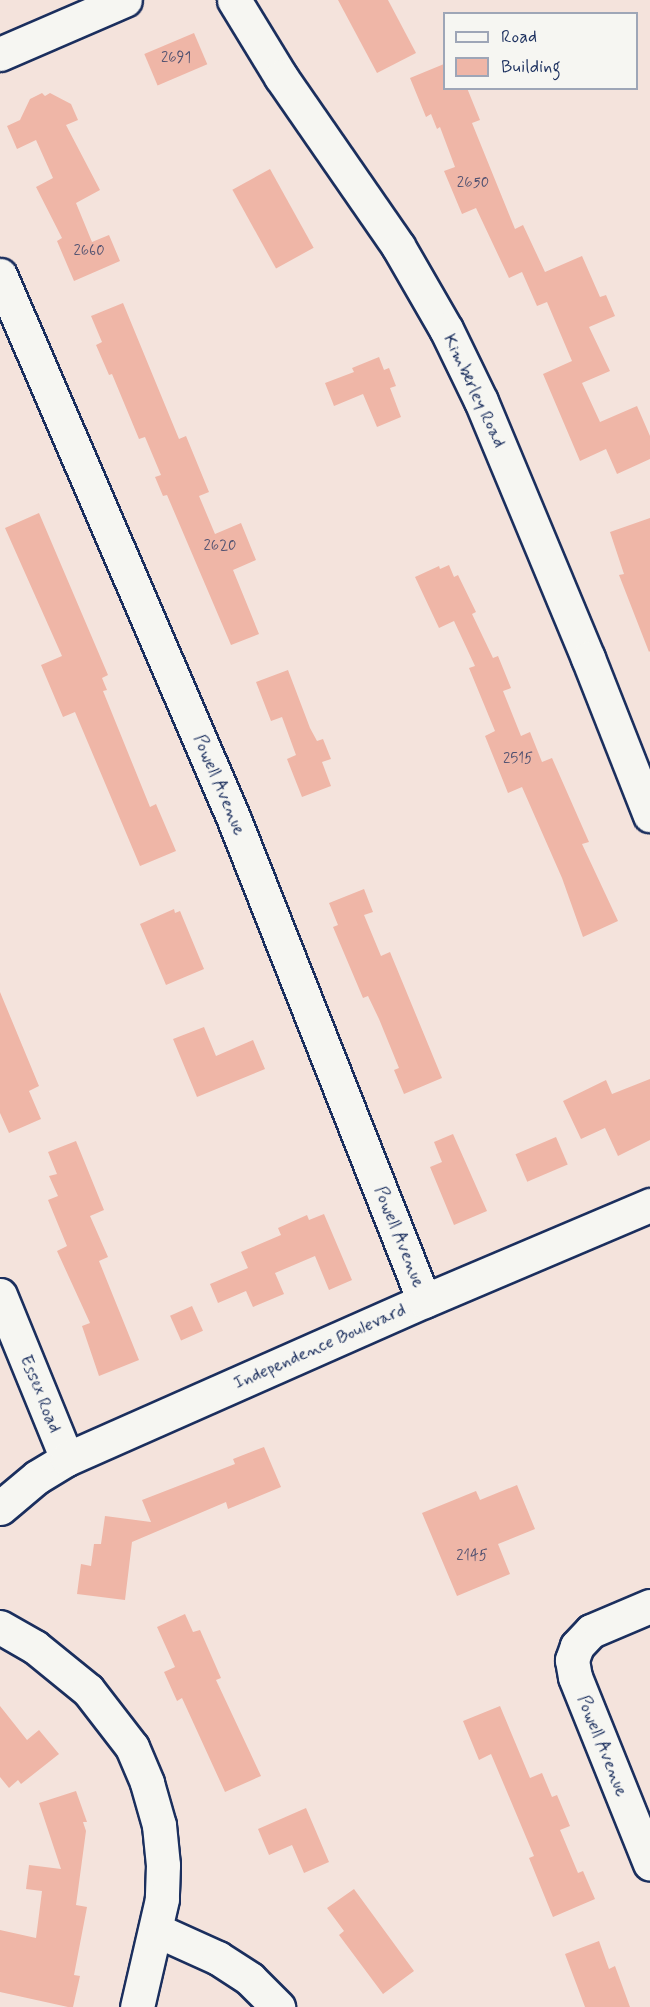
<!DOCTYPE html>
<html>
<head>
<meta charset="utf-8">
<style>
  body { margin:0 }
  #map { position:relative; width:650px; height:2007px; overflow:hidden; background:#f4e3dc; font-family:Mynerve,sans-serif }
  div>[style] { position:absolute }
  .building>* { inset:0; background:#efb6a7; transform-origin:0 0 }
  .roads { filter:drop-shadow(2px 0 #1b2f5e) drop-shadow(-2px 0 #1b2f5e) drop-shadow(0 2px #1b2f5e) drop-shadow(0 -2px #1b2f5e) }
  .minor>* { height:33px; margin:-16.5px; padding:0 16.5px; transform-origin:16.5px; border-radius:16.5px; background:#f6f6f2 }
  span { translate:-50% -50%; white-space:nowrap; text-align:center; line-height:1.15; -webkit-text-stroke:5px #f6f6f2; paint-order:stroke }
  .number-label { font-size:15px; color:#505170 }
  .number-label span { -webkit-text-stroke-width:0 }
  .street-label { font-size:18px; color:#1b2f5e }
  .legend { position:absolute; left:443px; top:12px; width:195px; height:78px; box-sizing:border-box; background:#f6f6f2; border:2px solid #9ea6b7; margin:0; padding:8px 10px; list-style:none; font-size:18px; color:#1b2f5e }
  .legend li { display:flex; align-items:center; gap:12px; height:30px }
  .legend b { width:30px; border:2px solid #9ea6b7 }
</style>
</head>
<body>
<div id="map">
  <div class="building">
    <i style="clip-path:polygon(338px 0,388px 0,416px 53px,377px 73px)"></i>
    <i style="left:194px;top:33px;width:34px;height:54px;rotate:67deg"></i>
    <i style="clip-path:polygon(444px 64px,444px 88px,467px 88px,480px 120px,472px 123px,515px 229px,523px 225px,545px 272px,582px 256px,600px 297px,606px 295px,615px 316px,589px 327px,610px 371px,582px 383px,600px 422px,637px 406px,650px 436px,650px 459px,617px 474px,606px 449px,580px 461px,543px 374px,572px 361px,547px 302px,537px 306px,522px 272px,509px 278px,476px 208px,462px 214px,444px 171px,455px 167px,440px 127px,437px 129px,431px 114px,426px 117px,410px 78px)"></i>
    <i style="clip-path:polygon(42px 93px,45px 96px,50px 93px,71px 104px,78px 120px,66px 125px,100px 190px,76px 203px,92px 242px,109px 235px,120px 261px,74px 281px,57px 241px,62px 238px,36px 187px,53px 178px,36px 140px,17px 149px,7px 126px,20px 120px,30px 99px)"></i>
    <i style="left:270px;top:169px;width:90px;height:43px;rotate:61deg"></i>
    <i style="clip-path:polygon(123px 303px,179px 439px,186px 436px,209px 492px,199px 496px,215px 534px,241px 523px,256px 560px,233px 570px,259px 634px,231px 645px,167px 495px,163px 496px,155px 477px,161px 475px,145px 437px,139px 439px,112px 374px,109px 375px,96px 345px,102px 342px,91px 316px)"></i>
    <i style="clip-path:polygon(379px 357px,384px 370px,389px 368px,396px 386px,390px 388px,401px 417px,377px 427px,363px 394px,334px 406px,325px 383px,354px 372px,352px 368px)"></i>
    <i style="clip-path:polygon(39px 513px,108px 675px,102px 678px,107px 690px,103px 691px,150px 807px,156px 804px,176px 851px,140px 866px,75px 712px,63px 717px,41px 665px,62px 656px,5px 528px)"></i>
    <i style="clip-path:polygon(650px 518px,650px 651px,649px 652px,619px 575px,624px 574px,610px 532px)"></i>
    <i style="clip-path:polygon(449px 565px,454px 577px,458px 575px,476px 612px,472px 614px,493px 658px,498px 656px,511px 688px,503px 691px,521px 736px,530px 732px,542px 762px,552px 758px,589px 842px,582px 844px,618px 921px,583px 937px,562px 878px,522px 787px,508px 793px,485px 736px,495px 731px,469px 668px,475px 666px,454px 621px,439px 628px,415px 577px,439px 566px,440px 569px)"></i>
    <i style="clip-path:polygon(288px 670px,310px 728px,317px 741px,323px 739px,331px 759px,322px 762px,331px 786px,302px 797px,287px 759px,296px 755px,282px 717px,271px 721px,256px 682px)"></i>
    <i style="clip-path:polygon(364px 889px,373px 912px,364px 915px,381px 956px,390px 952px,442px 1078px,404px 1094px,394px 1070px,399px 1068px,379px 1019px,368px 996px,363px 998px,333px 927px,338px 925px,329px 903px)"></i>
    <i style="clip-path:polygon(174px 909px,175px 913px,180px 911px,204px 969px,166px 985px,140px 924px)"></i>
    <i style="clip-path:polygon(0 992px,39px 1086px,29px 1091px,41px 1119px,9px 1133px,0 1113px)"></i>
    <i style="clip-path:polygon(204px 1027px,216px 1056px,253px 1040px,265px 1069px,197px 1097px,173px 1039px)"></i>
    <i style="clip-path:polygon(650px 1079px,650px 1140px,618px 1156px,605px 1128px,581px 1139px,563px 1101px,606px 1080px,612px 1094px)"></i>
    <i style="clip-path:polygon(453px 1134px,487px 1211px,454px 1225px,430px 1167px,442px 1162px,434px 1142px)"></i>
    <i style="left:556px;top:1137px;width:30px;height:44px;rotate:67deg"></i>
    <i style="clip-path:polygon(76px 1141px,104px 1210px,90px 1216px,108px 1257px,99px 1261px,139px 1360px,99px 1376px,82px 1326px,90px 1323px,57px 1251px,67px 1246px,48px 1200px,58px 1196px,49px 1176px,57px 1174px,48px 1152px)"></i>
    <i style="clip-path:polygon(324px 1214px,352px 1280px,329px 1290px,315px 1256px,275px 1273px,284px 1294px,253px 1307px,246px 1291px,218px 1303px,210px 1284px,248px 1268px,241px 1252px,281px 1235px,278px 1228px,307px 1215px,309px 1220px)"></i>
    <i style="left:192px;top:1306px;width:27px;height:24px;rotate:66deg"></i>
    <i style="clip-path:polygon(264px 1447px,281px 1487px,228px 1509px,226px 1502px,132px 1542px,125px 1600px,77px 1594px,81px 1564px,91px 1566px,94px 1544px,101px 1544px,105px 1516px,151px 1522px,142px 1500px,235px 1464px,233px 1459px)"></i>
    <i style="clip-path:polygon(517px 1485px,535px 1529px,498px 1544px,510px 1574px,457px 1596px,422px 1513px,476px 1491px,480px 1500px)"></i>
    <i style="clip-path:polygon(185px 1614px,193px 1632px,200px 1630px,221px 1678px,216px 1680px,261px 1776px,225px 1792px,182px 1698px,177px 1701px,164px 1672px,175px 1667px,157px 1627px)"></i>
    <i style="clip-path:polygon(0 1706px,27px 1740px,39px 1730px,59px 1754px,21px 1784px,18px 1780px,9px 1788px,0 1777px)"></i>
    <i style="clip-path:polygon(500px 1706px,530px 1778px,542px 1773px,552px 1797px,557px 1795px,570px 1826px,560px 1830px,578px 1873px,583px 1871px,595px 1899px,553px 1917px,529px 1858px,534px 1856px,491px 1754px,479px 1760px,463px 1721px)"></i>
    <i style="clip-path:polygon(76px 1791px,87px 1822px,83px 1822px,86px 1831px,76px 1905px,87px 1907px,74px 1975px,80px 1976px,73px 2007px,68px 2007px,0 1992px,0 1930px,36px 1938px,42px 1891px,26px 1889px,29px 1865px,61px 1869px,39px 1803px)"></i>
    <i style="clip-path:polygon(306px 1808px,329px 1862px,304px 1873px,292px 1845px,269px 1855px,258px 1829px)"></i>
    <i style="clip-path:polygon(354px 1889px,414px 1971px,383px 1994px,339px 1935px,344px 1931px,327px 1908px)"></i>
    <i style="clip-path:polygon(599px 1941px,609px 1969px,615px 1966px,630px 2007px,585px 2007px,565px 1954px)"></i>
  </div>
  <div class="roads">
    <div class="minor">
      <i style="left:234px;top:0;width:90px;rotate:58.6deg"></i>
      <i style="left:281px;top:77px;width:206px;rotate:55.3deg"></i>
      <i style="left:398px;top:246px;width:96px;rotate:60deg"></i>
      <i style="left:446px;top:329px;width:80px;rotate:64.1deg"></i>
      <i style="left:481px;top:401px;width:278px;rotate:67.4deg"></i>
      <i style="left:588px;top:658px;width:169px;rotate:68.5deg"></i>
      <i style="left:0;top:54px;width:136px;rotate:-23.4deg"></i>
      <i style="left:0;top:275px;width:590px;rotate:66.74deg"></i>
      <i style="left:233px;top:817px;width:520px;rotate:68.46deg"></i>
      <i style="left:0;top:1295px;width:177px;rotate:67.8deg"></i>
      <i style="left:0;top:1508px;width:48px;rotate:-40deg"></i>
      <i style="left:37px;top:1477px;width:35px;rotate:-31deg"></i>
      <i style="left:67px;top:1459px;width:390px;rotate:-23.9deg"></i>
      <i style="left:424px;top:1301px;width:246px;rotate:-23deg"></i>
      <i style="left:650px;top:1606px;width:64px;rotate:157deg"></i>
      <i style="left:591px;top:1631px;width:21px;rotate:133deg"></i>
      <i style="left:577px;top:1646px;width:15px;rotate:110deg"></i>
      <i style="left:572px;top:1660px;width:17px;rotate:80deg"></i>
      <i style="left:575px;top:1677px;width:201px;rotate:68.1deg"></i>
      <i style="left:0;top:1627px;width:40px;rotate:29.7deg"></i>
      <i style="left:35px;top:1647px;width:68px;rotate:39.1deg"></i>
      <i style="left:88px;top:1690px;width:72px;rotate:52.3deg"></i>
      <i style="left:132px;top:1747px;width:39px;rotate:67deg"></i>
      <i style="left:147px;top:1783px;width:44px;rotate:74.1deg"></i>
      <i style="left:159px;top:1825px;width:40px;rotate:84.3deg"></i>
      <i style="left:163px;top:1865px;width:34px;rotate:92deg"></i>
      <i style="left:162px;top:1899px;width:111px;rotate:103deg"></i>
      <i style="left:156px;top:1930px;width:68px;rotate:24.3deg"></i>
      <i style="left:218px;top:1958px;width:38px;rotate:33deg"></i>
      <i style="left:250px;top:1979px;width:40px;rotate:45deg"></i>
    </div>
  </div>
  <div class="number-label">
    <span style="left:176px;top:59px">2691</span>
    <span style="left:473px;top:184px">2650</span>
    <span style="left:89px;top:252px">2660</span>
    <span style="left:220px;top:547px">2620</span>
    <span style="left:518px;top:760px">2515</span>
    <span style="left:472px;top:1557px">2145</span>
  </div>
  <div class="street-label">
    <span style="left:474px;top:391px;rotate:65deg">Kimberley Road</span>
    <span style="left:219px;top:785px;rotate:67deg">Powell Avenue</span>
    <span style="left:399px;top:1237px;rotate:68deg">Powell Avenue</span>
    <span style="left:320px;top:1347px;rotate:-24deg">Independence Boulevard</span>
    <span style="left:40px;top:1394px;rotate:68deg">Essex Road</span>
    <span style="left:602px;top:1746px;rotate:68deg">Powell Avenue</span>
  </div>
  <ul class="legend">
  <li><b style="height:8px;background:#f6f6f2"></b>Road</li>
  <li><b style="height:16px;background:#efb6a7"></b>Building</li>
  </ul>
</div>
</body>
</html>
